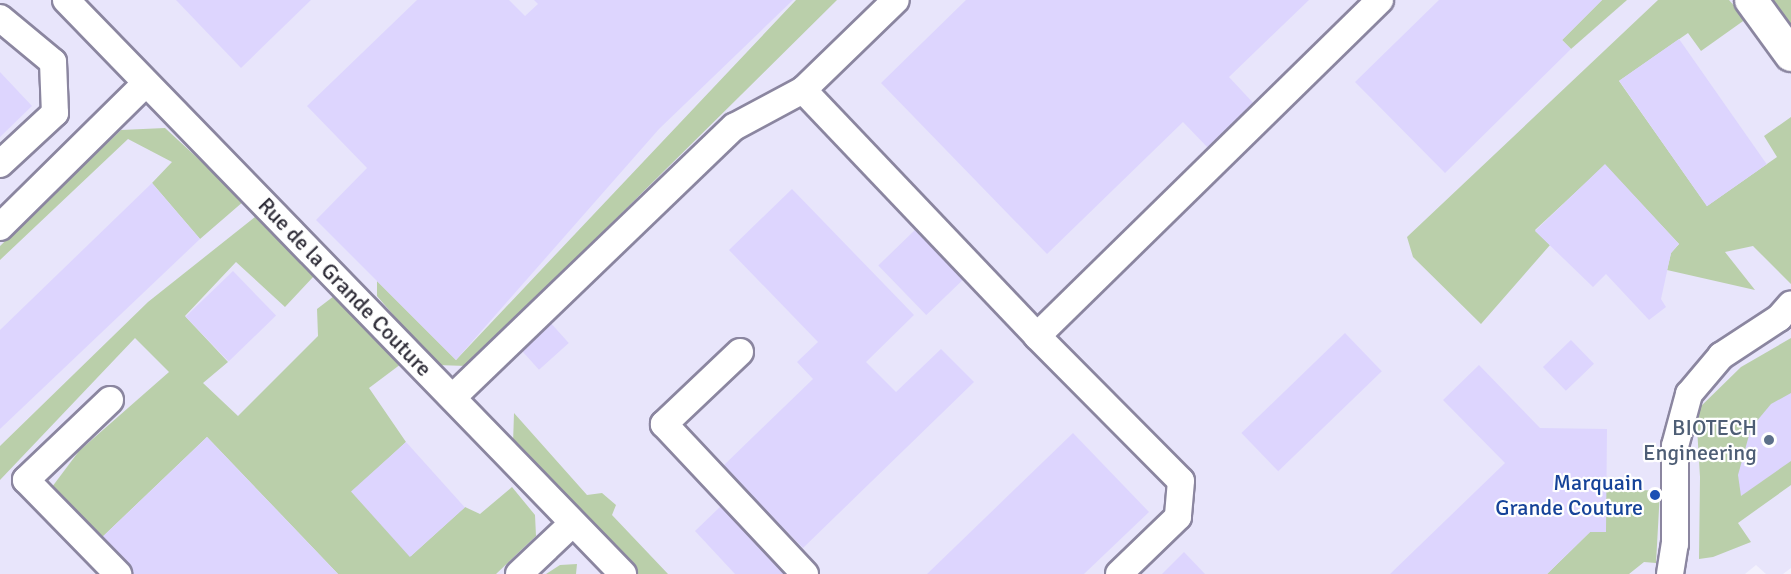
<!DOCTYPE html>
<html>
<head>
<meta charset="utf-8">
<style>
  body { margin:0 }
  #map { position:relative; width:1791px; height:574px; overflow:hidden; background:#f3f1fd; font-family:Signika,sans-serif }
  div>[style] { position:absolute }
  .built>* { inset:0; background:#e8e5fb }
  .green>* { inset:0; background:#bacfaa }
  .building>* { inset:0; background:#ddd5fe; transform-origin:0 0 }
  .roads { filter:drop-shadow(2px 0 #8b86a0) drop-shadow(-2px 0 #8b86a0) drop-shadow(0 2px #8b86a0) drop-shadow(0 -2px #8b86a0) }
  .minor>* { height:26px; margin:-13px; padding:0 13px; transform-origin:13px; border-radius:13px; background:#fff }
  .major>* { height:32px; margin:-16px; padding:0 16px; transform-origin:16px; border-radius:16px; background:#fff }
  .dots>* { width:16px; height:16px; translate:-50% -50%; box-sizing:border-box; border:3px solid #fff; border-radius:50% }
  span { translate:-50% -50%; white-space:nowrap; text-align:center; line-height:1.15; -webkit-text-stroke:4.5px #fff; paint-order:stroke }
  .street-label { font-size:22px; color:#2f2d38 }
  .service-label { font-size:22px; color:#4e5e75 }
  .right { translate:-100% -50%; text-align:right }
  .transit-label { font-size:22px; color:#164399 }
</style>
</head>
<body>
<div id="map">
  <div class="built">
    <i style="clip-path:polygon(0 0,1791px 0,1791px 568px,1783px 574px,1766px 574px,1756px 565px,1745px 574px,0 574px)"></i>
  </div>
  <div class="green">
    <i style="clip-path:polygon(796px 0,837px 0,467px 366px,436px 365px,377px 296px,377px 281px,456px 360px)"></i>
    <i style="clip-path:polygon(1602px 0,1627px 0,1571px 49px,1562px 40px)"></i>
    <i style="clip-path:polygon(1658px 0,1729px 0,1746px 19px,1701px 51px,1688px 33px,1619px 81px,1707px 206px,1777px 157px,1764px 136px,1791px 117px,1791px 284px,1753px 246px,1725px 252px,1755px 290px,1667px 270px,1671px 253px,1679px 244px,1605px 165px,1535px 230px,1550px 245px,1481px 324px,1413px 257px,1407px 237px)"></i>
    <i style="clip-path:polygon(1768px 0,1791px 0,1791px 34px)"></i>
    <i style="clip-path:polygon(165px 128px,244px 201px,200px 239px,152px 183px,172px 162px,128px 139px,0 260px,0 246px,121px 130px)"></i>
    <i style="clip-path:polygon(255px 217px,314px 276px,285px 307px,236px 262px,185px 316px,228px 362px,203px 383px,238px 416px,318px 336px,317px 309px,334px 296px,401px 364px,369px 388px,406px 442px,352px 492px,411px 556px,465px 507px,480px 514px,512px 487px,535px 515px,536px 536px,496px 574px,338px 574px,207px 437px,95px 544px,52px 487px,79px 451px,169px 372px,135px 338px,0 480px,0 446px,148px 302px)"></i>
    <i style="clip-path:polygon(1791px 338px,1791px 485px,1738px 523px,1751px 542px,1713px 557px,1699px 559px,1700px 477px,1696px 411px,1741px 367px)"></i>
    <i style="clip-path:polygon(514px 413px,587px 495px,602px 493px,616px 505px,612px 515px,668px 574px,638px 574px,592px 528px,513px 444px)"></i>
    <i style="clip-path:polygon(1605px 488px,1660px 491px,1656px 563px,1644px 562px,1629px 574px,1547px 574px,1590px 532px,1606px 532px)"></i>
    <i style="clip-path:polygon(577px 564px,576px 574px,546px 574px,560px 565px)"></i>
  </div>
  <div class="building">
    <i style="clip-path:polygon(176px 0,311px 0,241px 68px)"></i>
    <i style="clip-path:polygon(417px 0,509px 0,525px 16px,538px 4px,534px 0,793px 0,659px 129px,456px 360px,316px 220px,367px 168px,307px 106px)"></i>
    <i style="clip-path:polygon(966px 0,1309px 0,1229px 77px,1257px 107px,1211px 151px,1183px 122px,1047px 254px,881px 83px)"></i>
    <i style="clip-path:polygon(1439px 0,1602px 0,1562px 40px,1571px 49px,1445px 173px,1355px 82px)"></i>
    <i style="left:1679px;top:39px;width:153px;height:73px;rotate:55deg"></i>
    <i style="clip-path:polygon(0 72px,32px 106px,0 137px)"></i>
    <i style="clip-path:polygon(1605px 164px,1679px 244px,1671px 253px,1661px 299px,1666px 307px,1649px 320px,1606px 274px,1593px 287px,1535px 231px)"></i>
    <i style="clip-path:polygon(152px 183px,200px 239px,0 429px,0 330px)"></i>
    <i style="clip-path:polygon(792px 189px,914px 315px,866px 362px,896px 392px,941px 349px,974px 382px,803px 548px,723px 466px,813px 379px,797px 362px,818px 342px,729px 250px)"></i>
    <i style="left:915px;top:230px;width:69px;height:51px;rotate:46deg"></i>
    <i style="left:233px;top:271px;width:62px;height:66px;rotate:46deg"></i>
    <i style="left:548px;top:320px;width:31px;height:40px;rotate:48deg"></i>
    <i style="left:1345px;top:333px;width:53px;height:144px;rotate:46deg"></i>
    <i style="left:1571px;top:340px;width:33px;height:39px;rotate:46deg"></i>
    <i style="clip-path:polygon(1479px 365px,1540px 428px,1607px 429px,1606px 532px,1590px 532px,1547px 574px,1390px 574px,1505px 463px,1443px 400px)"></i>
    <i style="clip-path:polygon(1791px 393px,1791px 461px,1741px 496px,1738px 475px,1751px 428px,1771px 404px)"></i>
    <i style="clip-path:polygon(1073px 433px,1149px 512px,1084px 574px,927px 574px)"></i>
    <i style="clip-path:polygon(207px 437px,338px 574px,123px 574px,95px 544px)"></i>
    <i style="left:406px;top:442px;width:88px;height:74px;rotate:48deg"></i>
    <i style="clip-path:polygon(722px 505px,786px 574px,735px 574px,695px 531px)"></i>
    <i style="clip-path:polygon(1184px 552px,1205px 574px,1162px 574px)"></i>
  </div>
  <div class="roads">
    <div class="minor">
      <i style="left:66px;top:0;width:800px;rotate:45.86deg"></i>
      <i style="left:0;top:18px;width:69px;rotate:39.7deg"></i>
      <i style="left:53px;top:62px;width:51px;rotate:87.8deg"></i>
      <i style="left:55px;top:113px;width:75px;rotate:137.2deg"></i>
      <i style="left:803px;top:90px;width:340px;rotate:46.4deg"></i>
      <i style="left:1037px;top:336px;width:204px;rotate:45.2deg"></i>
      <i style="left:1181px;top:481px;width:36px;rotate:95deg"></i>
      <i style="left:1178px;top:517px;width:82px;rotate:136deg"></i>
      <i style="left:0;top:227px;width:204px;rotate:-44.6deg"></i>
      <i style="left:1037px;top:336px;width:480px;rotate:-44.4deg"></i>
      <i style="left:740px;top:352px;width:105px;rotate:136.5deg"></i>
      <i style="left:664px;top:424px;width:206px;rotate:46.8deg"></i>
      <i style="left:453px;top:397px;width:390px;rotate:-43.9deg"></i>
      <i style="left:734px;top:127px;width:78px;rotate:-28.2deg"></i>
      <i style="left:803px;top:90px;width:129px;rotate:-44.1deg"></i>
      <i style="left:110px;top:400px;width:116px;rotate:136.4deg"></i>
      <i style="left:26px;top:480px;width:132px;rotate:45.6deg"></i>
      <i style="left:519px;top:574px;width:74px;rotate:-43.4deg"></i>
      <i style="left:1670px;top:574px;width:30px;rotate:-81deg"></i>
      <i style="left:1675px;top:544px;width:98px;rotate:-90deg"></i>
      <i style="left:1675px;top:446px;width:54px;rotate:-74.9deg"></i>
      <i style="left:1689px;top:394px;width:50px;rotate:-49.9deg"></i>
      <i style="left:1721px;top:356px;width:69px;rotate:-33.2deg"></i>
      <i style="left:1779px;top:318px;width:18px;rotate:-49deg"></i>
    </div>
    <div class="major">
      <i style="left:1751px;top:0;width:68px;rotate:54deg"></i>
    </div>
  </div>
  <div class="dots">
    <i style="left:1769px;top:440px;background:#5c6f8a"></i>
    <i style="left:1655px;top:495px;background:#1a4fb4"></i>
  </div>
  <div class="street-label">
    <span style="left:345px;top:287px;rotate:46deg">Rue de la Grande Couture</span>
  </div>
  <div class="service-label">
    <span class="right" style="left:1757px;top:440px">BIOTECH<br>Engineering</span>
  </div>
  <div class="transit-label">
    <span class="right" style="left:1643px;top:495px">Marquain<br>Grande Couture</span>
  </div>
</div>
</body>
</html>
